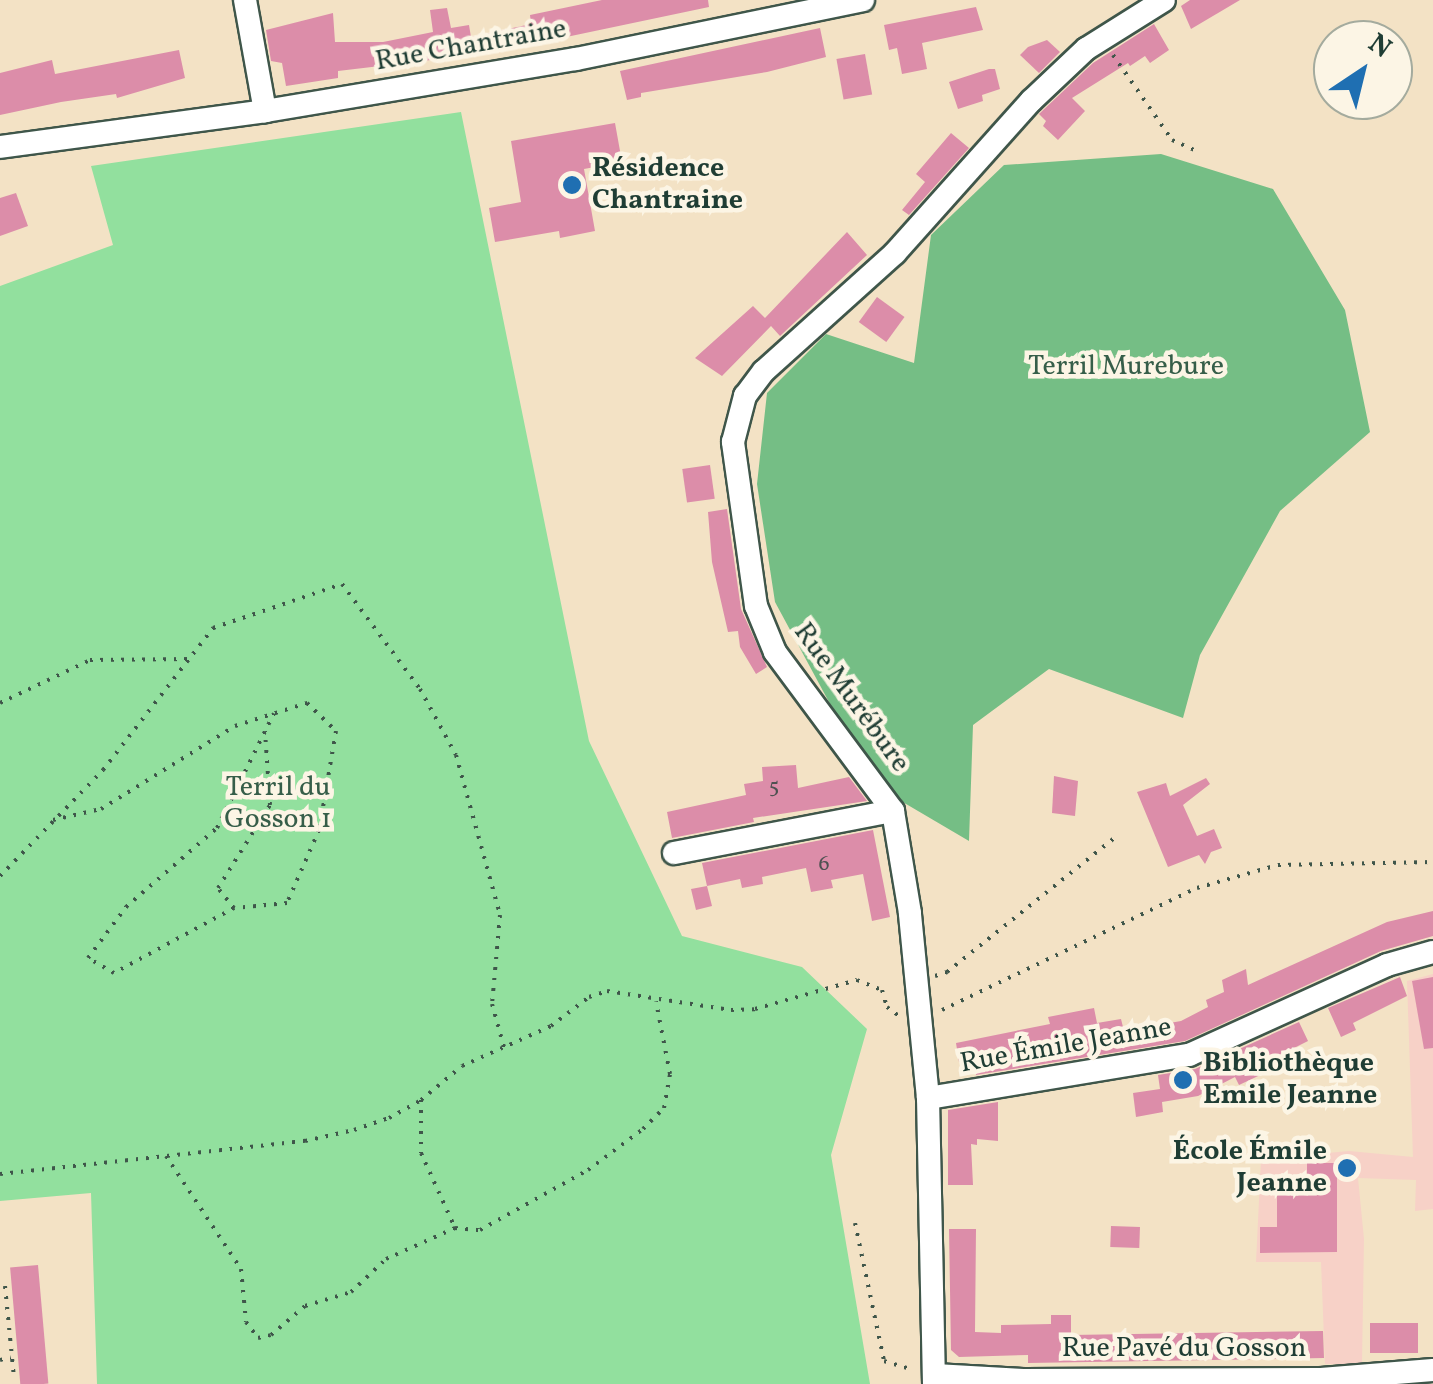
<!DOCTYPE html>
<html>
<head>
<meta charset="utf-8">
<style>
  body { margin:0 }
  #map { position:relative; width:1433px; height:1384px; overflow:hidden; background:#f3e2c5; font-family:Vollkorn,serif }
  div>[style] { position:absolute }
  .built>* { inset:0; background:#f7d1c7 }
  .green>* { inset:0; background:#92e09e }
  .forest>* { inset:0; background:#75be85 }
  .building>* { inset:0; background:#dc8da9; transform-origin:0 0 }
  .path>* { height:4px; margin-top:-2px; transform-origin:0; background:repeating-linear-gradient(90deg,#3f564a 0 2.5px,transparent 0 10.5px) }
  .roads { filter:drop-shadow(2px 0 #3f564a) drop-shadow(-2px 0 #3f564a) drop-shadow(0 2px #3f564a) drop-shadow(0 -2px #3f564a) }
  .minor>* { height:22px; margin:-11px; padding:0 11px; transform-origin:11px; border-radius:11px; background:#fff }
  .dots>* { width:28px; height:28px; translate:-50% -50%; box-sizing:border-box; border:5px solid #fcf5e5; border-radius:50% }
  span { translate:-50% -50%; white-space:nowrap; text-align:center; line-height:1.15; -webkit-text-stroke:9px #fcf5e5; paint-order:stroke }
  .number-label { font-size:22px; color:#4e5151 }
  .number-label span { -webkit-text-stroke-width:0 }
  .street-label { font-size:28px; color:#1f3d34 }
  .poi-label { font-size:28px; color:#1f3d34; font-weight:700 }
  .left { translate:0 -50%; text-align:left }
  .right { translate:-100% -50%; text-align:right }
  .park-label { font-size:28px; color:#365e49 }
  .north { position:absolute; left:1313px; top:20px; width:100px; height:100px; box-sizing:border-box; background:#fcf5e5; border:2px solid #a4ab9e; border-radius:50%; rotate:35deg; font-size:28px; font-weight:700; line-height:40px; text-align:center; color:#1f3d34 }
  .north::after { content:''; display:block; margin:auto; width:35px; height:45px; background:#1f6fb2; clip-path:polygon(50% 0,100% 100%,50% 72%,0 100%) }
</style>
</head>
<body>
<div id="map">
  <div class="built">
    <i style="clip-path:polygon(1433px 974px,1433px 1209px,1415px 1211px,1416px 1180px,1358px 1178px,1364px 1239px,1362px 1364px,1325px 1364px,1321px 1262px,1256px 1262px,1261px 1159px,1349px 1151px,1413px 1157px,1407px 981px)"></i>
  </div>
  <div class="green">
    <i style="clip-path:polygon(461px 112px,589px 741px,682px 936px,802px 967px,867px 1029px,831px 1155px,870px 1384px,97px 1384px,91px 1193px,0 1201px,0 286px,113px 245px,91px 166px)"></i>
  </div>
  <div class="forest">
    <i style="clip-path:polygon(1161px 154px,1273px 189px,1345px 310px,1370px 432px,1280px 511px,1200px 655px,1183px 718px,1049px 669px,973px 725px,969px 841px,901px 801px,843px 728px,775px 602px,757px 484px,767px 393px,826px 334px,914px 363px,931px 235px,1004px 165px)"></i>
  </div>
  <div class="building">
    <i style="clip-path:polygon(602px 0,708px 0,709px 7px,490px 53px,338px 71px,338px 78px,286px 86px,282px 63px,271px 61px,266px 30px,333px 13px,335px 42px,383px 42px,433px 32px,430px 10px,447px 8px,451px 28px,469px 25px,471px 37px,531px 24px,530px 15px)"></i>
    <i style="clip-path:polygon(1190px 0,1240px 0,1191px 29px,1181px 6px)"></i>
    <i style="clip-path:polygon(976px 7px,983px 30px,922px 43px,927px 69px,902px 74px,897px 48px,889px 50px,884px 25px)"></i>
    <i style="clip-path:polygon(1154px 24px,1169px 50px,1150px 63px,1145px 56px,1130px 66px,1128px 63px,1072px 98px,1085px 111px,1058px 140px,1043px 126px,1046px 121px,1039px 114px,1093px 63px)"></i>
    <i style="clip-path:polygon(820px 28px,826px 57px,767px 72px,641px 93px,641px 97px,627px 100px,620px 71px)"></i>
    <i style="clip-path:polygon(1047px 40px,1060px 52px,1039px 73px,1020px 55px,1028px 47px)"></i>
    <i style="clip-path:polygon(179px 50px,185px 78px,117px 98px,116px 94px,61px 102px,0 115px,0 73px,52px 60px,55px 74px)"></i>
    <i style="left:865px;top:54px;width:41px;height:29px;rotate:80deg"></i>
    <i style="clip-path:polygon(989px 69px,995px 69px,1000px 89px,982px 95px,983px 101px,958px 109px,949px 82px)"></i>
    <i style="clip-path:polygon(615px 123px,622px 162px,584px 169px,595px 231px,560px 238px,559px 231px,495px 242px,489px 208px,521px 202px,511px 141px)"></i>
    <i style="clip-path:polygon(951px 133px,969px 148px,909px 215px,902px 210px,925px 182px,916px 174px)"></i>
    <i style="clip-path:polygon(16px 193px,28px 226px,0 236px,0 198px)"></i>
    <i style="clip-path:polygon(847px 232px,867px 255px,780px 336px,771px 326px,722px 376px,695px 358px,753px 306px,765px 318px)"></i>
    <i style="left:877px;top:297px;width:34px;height:31px;rotate:36deg"></i>
    <i style="left:710px;top:465px;width:34px;height:28px;rotate:82deg"></i>
    <i style="clip-path:polygon(727px 509px,741px 609px,767px 667px,756px 674px,740px 647px,738px 631px,728px 632px,712px 562px,708px 512px)"></i>
    <i style="clip-path:polygon(796px 765px,798px 788px,849px 777px,867px 801px,753px 818px,754px 822px,672px 838px,667px 812px,746px 795px,744px 784px,763px 781px,762px 767px)"></i>
    <i style="clip-path:polygon(1054px 776px,1078px 781px,1075px 816px,1052px 813px)"></i>
    <i style="clip-path:polygon(1206px 778px,1210px 784px,1183px 805px,1197px 836px,1214px 829px,1222px 848px,1211px 852px,1205px 864px,1199px 855px,1168px 867px,1137px 792px,1166px 783px,1170px 796px)"></i>
    <i style="clip-path:polygon(873px 830px,890px 917px,872px 921px,863px 874px,831px 880px,833px 888px,811px 892px,806px 868px,762px 877px,763px 884px,742px 888px,740px 879px,707px 886px,712px 906px,696px 910px,691px 889px,707px 886px,702px 863px)"></i>
    <i style="clip-path:polygon(1433px 911px,1433px 936px,1381px 951px,1185px 1041px,976px 1075px,973px 1060px,959px 1062px,956px 1043px,1050px 1024px,1048px 1017px,1094px 1008px,1097px 1023px,1121px 1019px,1124px 1031px,1181px 1021px,1208px 1007px,1206px 1000px,1224px 992px,1222px 980px,1246px 969px,1248px 985px,1387px 922px)"></i>
    <i style="clip-path:polygon(1400px 977px,1407px 996px,1353px 1023px,1356px 1030px,1341px 1037px,1328px 1008px)"></i>
    <i style="clip-path:polygon(1433px 977px,1433px 1048px,1424px 1049px,1412px 981px)"></i>
    <i style="clip-path:polygon(1299px 1022px,1308px 1041px,1282px 1054px,1286px 1063px,1239px 1085px,1235px 1077px,1198px 1096px,1162px 1102px,1163px 1112px,1136px 1117px,1133px 1093px,1160px 1089px,1158px 1075px,1195px 1069px)"></i>
    <i style="clip-path:polygon(998px 1102px,998px 1141px,977px 1139px,977px 1145px,971px 1144px,973px 1185px,948px 1185px,948px 1110px)"></i>
    <i style="clip-path:polygon(1307px 1163px,1337px 1163px,1337px 1252px,1260px 1253px,1260px 1227px,1277px 1227px,1277px 1192px,1307px 1193px)"></i>
    <i style="left:1111px;top:1226px;width:29px;height:21px;rotate:2deg"></i>
    <i style="clip-path:polygon(949px 1229px,976px 1229px,975px 1332px,1001px 1333px,1001px 1325px,1051px 1324px,1051px 1315px,1071px 1315px,1071px 1335px,1323px 1331px,1324px 1358px,1028px 1363px,1028px 1355px,959px 1357px,951px 1350px)"></i>
    <i style="left:38px;top:1265px;width:119px;height:28px;rotate:85deg"></i>
    <i style="left:1418px;top:1323px;width:30px;height:48px;rotate:90deg"></i>
  </div>
  <div class="path">
    <i style="left:1113px;top:55px;width:103px;rotate:55.2deg"></i>
    <i style="left:1172px;top:140px;width:30px;rotate:24deg"></i>
    <i style="left:0;top:703px;width:100px;rotate:-25.5deg"></i>
    <i style="left:90px;top:660px;width:102px;rotate:-0.6deg"></i>
    <i style="left:53px;top:820px;width:49px;rotate:-12.9deg"></i>
    <i style="left:101px;top:809px;width:158px;rotate:-31.8deg"></i>
    <i style="left:235px;top:726px;width:76px;rotate:-17.7deg"></i>
    <i style="left:307px;top:703px;width:40px;rotate:44deg"></i>
    <i style="left:336px;top:731px;width:100px;rotate:99.7deg"></i>
    <i style="left:319px;top:830px;width:80px;rotate:113.7deg"></i>
    <i style="left:287px;top:903px;width:53px;rotate:174.6deg"></i>
    <i style="left:234px;top:908px;width:26px;rotate:-129deg"></i>
    <i style="left:218px;top:888px;width:98px;rotate:-57.9deg"></i>
    <i style="left:270px;top:805px;width:74px;rotate:-93.9deg"></i>
    <i style="left:0;top:876px;width:148px;rotate:-45.8deg"></i>
    <i style="left:103px;top:770px;width:180px;rotate:-52.2deg"></i>
    <i style="left:213px;top:628px;width:136px;rotate:-18.8deg"></i>
    <i style="left:342px;top:584px;width:131px;rotate:53.4deg"></i>
    <i style="left:420px;top:689px;width:75px;rotate:61.4deg"></i>
    <i style="left:456px;top:755px;width:166px;rotate:74.6deg"></i>
    <i style="left:500px;top:915px;width:89px;rotate:95.1deg"></i>
    <i style="left:492px;top:1004px;width:45px;rotate:74.4deg"></i>
    <i style="left:234px;top:908px;width:136px;rotate:151.6deg"></i>
    <i style="left:114px;top:973px;width:30px;rotate:-150deg"></i>
    <i style="left:88px;top:958px;width:64px;rotate:-53.3deg"></i>
    <i style="left:126px;top:907px;width:121px;rotate:-41deg"></i>
    <i style="left:217px;top:828px;width:128px;rotate:-63.6deg"></i>
    <i style="left:935px;top:976px;width:13px;rotate:-18deg"></i>
    <i style="left:947px;top:972px;width:213px;rotate:-38.7deg"></i>
    <i style="left:942px;top:1010px;width:283px;rotate:-25.6deg"></i>
    <i style="left:1197px;top:888px;width:84px;rotate:-15.9deg"></i>
    <i style="left:1278px;top:865px;width:155px;rotate:-1.1deg"></i>
    <i style="left:421px;top:1100px;width:53px;rotate:90deg"></i>
    <i style="left:421px;top:1153px;width:82px;rotate:65.6deg"></i>
    <i style="left:455px;top:1228px;width:25px;rotate:5deg"></i>
    <i style="left:480px;top:1230px;width:124px;rotate:-29.1deg"></i>
    <i style="left:588px;top:1170px;width:69px;rotate:-36.7deg"></i>
    <i style="left:643px;top:1129px;width:30px;rotate:-45deg"></i>
    <i style="left:664px;top:1108px;width:35px;rotate:-80deg"></i>
    <i style="left:670px;top:1074px;width:74px;rotate:-100.9deg"></i>
    <i style="left:166px;top:1156px;width:136px;rotate:56.4deg"></i>
    <i style="left:241px;top:1269px;width:53px;rotate:84.6deg"></i>
    <i style="left:246px;top:1322px;width:20px;rotate:53deg"></i>
    <i style="left:258px;top:1338px;width:13px;rotate:-13deg"></i>
    <i style="left:271px;top:1335px;width:45px;rotate:-40.5deg"></i>
    <i style="left:305px;top:1306px;width:48px;rotate:-16.9deg"></i>
    <i style="left:351px;top:1292px;width:48px;rotate:-43.3deg"></i>
    <i style="left:386px;top:1259px;width:76px;rotate:-24.2deg"></i>
    <i style="left:0;top:1174px;width:307px;rotate:-6.2deg"></i>
    <i style="left:305px;top:1141px;width:50px;rotate:-12.7deg"></i>
    <i style="left:354px;top:1130px;width:37px;rotate:-19deg"></i>
    <i style="left:389px;top:1118px;width:37px;rotate:-29deg"></i>
    <i style="left:421px;top:1100px;width:53px;rotate:-39.7deg"></i>
    <i style="left:462px;top:1066px;width:98px;rotate:-24.2deg"></i>
    <i style="left:551px;top:1026px;width:48px;rotate:-37.3deg"></i>
    <i style="left:589px;top:997px;width:19px;rotate:-18deg"></i>
    <i style="left:607px;top:991px;width:125px;rotate:8.7deg"></i>
    <i style="left:731px;top:1010px;width:24px;rotate:-2deg"></i>
    <i style="left:755px;top:1009px;width:106px;rotate:-15.9deg"></i>
    <i style="left:857px;top:980px;width:27px;rotate:22deg"></i>
    <i style="left:882px;top:990px;width:18px;rotate:74deg"></i>
    <i style="left:887px;top:1007px;width:15px;rotate:37deg"></i>
    <i style="left:855px;top:1223px;width:141px;rotate:78.1deg"></i>
    <i style="left:884px;top:1361px;width:28px;rotate:17deg"></i>
    <i style="left:5px;top:1286px;width:91px;rotate:84.4deg"></i>
    <i style="left:0;top:1360px;width:11px;rotate:-15deg"></i>
  </div>
  <div class="roads">
    <div class="minor">
      <i style="left:245px;top:0;width:113px;rotate:79.8deg"></i>
      <i style="left:0;top:147px;width:267px;rotate:-7.7deg"></i>
      <i style="left:265px;top:111px;width:315px;rotate:-9.5deg"></i>
      <i style="left:576px;top:59px;width:293px;rotate:-11.6deg"></i>
      <i style="left:674px;top:853px;width:223px;rotate:-10.9deg"></i>
      <i style="left:928px;top:1098px;width:265px;rotate:-9.4deg"></i>
      <i style="left:1189px;top:1055px;width:217px;rotate:-24.4deg"></i>
      <i style="left:1387px;top:965px;width:48px;rotate:-15.8deg"></i>
      <i style="left:935px;top:1375px;width:88px;rotate:3.3deg"></i>
      <i style="left:1023px;top:1380px;width:298px;rotate:-0.2deg"></i>
      <i style="left:1321px;top:1379px;width:112px;rotate:-4.6deg"></i>
      <i style="left:934px;top:1384px;width:286px;rotate:-91.2deg"></i>
      <i style="left:928px;top:1098px;width:186px;rotate:-95.6deg"></i>
      <i style="left:910px;top:913px;width:103px;rotate:-99.5deg"></i>
      <i style="left:893px;top:811px;width:198px;rotate:-126.6deg"></i>
      <i style="left:775px;top:652px;width:50px;rotate:-112.4deg"></i>
      <i style="left:756px;top:606px;width:166px;rotate:-98deg"></i>
      <i style="left:733px;top:442px;width:48px;rotate:-75.4deg"></i>
      <i style="left:745px;top:396px;width:31px;rotate:-53deg"></i>
      <i style="left:764px;top:371px;width:176px;rotate:-42deg"></i>
      <i style="left:895px;top:253px;width:204px;rotate:-48.2deg"></i>
      <i style="left:1031px;top:101px;width:76px;rotate:-43.4deg"></i>
      <i style="left:1086px;top:49px;width:92px;rotate:-32.1deg"></i>
    </div>
  </div>
  <div class="dots">
    <i style="left:572px;top:185px;background:#1f6fb2"></i>
    <i style="left:1183px;top:1080px;background:#1f6fb2"></i>
    <i style="left:1347px;top:1168px;background:#1f6fb2"></i>
  </div>
  <div class="number-label">
    <span style="left:774px;top:787px">5</span>
    <span style="left:824px;top:865px">6</span>
  </div>
  <div class="street-label">
    <span style="left:471px;top:46px;rotate:-10deg">Rue Chantraine</span>
    <span style="left:851px;top:698px;rotate:54deg">Rue Murébure</span>
    <span style="left:1066px;top:1046px;rotate:-10deg">Rue Émile Jeanne</span>
    <span style="left:1184px;top:1349px">Rue Pavé du Gosson</span>
  </div>
  <div class="poi-label">
    <span class="left" style="left:592px;top:185px">Résidence<br>Chantraine</span>
    <span class="left" style="left:1203px;top:1080px">Bibliothèque<br>Emile Jeanne</span>
    <span class="right" style="left:1327px;top:1168px">École Émile<br>Jeanne</span>
  </div>
  <div class="park-label">
    <span style="left:1126px;top:367px">Terril Murebure</span>
    <span style="left:278px;top:804px">Terril du<br>Gosson 1</span>
  </div>
  <div class="north">N</div>
</div>
</body>
</html>
